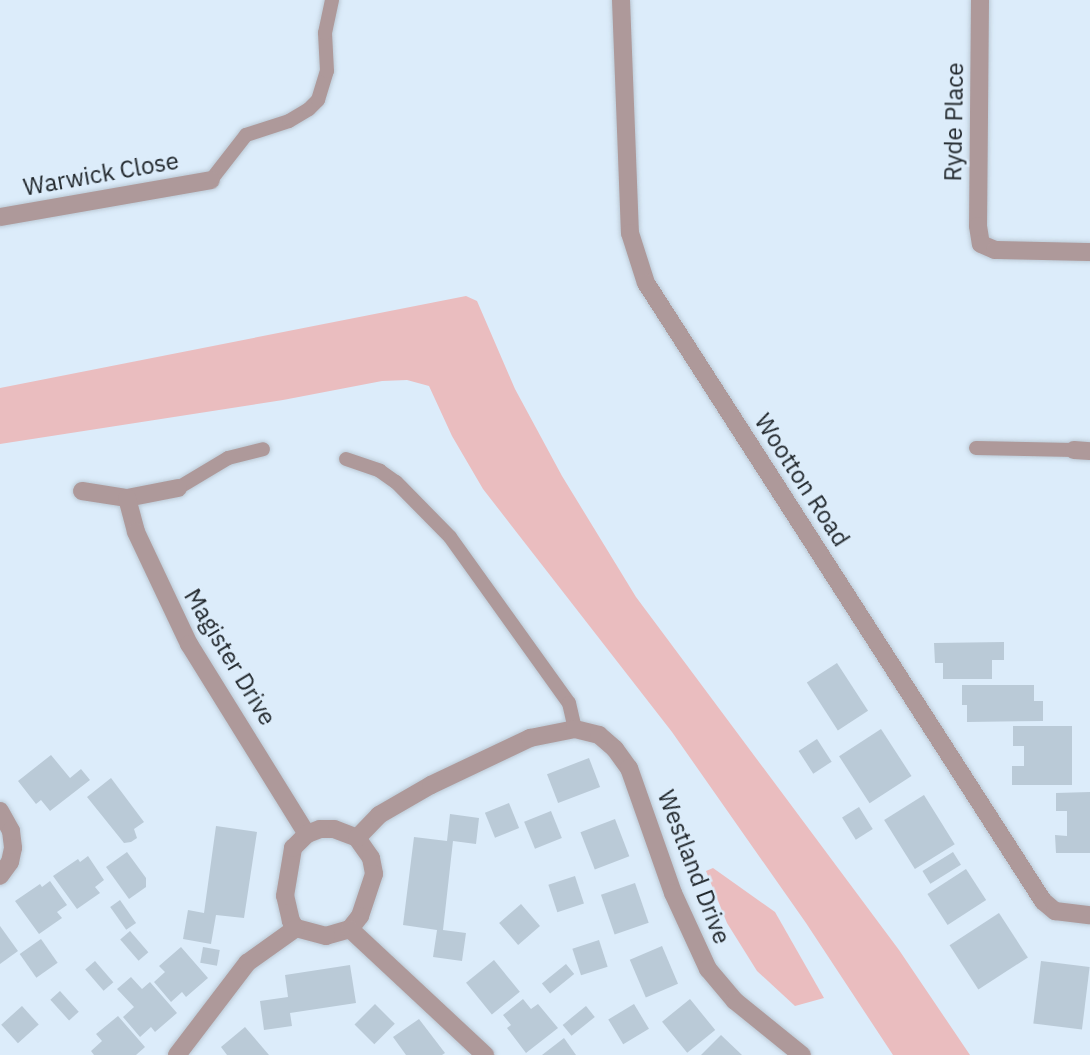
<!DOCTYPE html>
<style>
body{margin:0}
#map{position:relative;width:1090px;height:1055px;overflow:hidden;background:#dcecfa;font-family:"IBM Plex Sans",sans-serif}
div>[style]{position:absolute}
.green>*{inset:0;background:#eabdbf}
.building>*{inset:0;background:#bacad7;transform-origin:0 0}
.roads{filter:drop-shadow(0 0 2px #bbc9d5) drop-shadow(0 0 2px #bbc9d5)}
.lane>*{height:14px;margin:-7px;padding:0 7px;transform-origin:7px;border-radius:7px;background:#ae999a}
.street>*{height:18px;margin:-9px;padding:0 9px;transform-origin:9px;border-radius:9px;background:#ae999a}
span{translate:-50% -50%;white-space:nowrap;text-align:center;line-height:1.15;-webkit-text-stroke:5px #dcecfa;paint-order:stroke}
.street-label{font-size:24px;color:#22282d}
</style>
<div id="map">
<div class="green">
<div style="clip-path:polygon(466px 296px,477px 301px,515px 389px,562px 476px,636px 597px,899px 950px,970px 1055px,893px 1055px,806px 923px,672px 732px,483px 489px,452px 436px,429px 386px,407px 380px,382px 381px,283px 400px,0 444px,0 388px)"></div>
<div style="clip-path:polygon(713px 868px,775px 912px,824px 998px,795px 1006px,757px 971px,727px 923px,706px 871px)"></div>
</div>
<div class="building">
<div style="clip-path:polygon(1004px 642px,1004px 660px,992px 660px,992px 679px,943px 679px,943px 663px,935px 663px,934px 643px)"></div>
<div style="left:837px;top:663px;width:57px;height:36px;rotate:57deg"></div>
<div style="clip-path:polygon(962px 685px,1034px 685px,1034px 701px,1043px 701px,1043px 721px,967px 722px,967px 705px,962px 705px)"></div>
<div style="clip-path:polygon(1013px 726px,1072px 726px,1072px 785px,1012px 785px,1012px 766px,1024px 766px,1024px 746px,1013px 746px)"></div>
<div style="left:881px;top:729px;width:56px;height:50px;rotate:57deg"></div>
<div style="left:817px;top:739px;width:27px;height:22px;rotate:57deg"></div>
<div style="clip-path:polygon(51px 755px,70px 778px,81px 769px,90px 780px,50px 811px,41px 800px,36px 804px,18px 781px)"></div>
<div style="left:589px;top:758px;width:31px;height:45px;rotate:69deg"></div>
<div style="clip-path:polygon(111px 778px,144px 822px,134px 829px,137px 838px,131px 842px,124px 843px,87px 797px)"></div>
<div style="clip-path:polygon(1090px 792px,1090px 853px,1056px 853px,1055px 835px,1067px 836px,1067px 811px,1056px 811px,1056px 793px)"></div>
<div style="left:924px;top:795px;width:58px;height:47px;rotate:58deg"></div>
<div style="left:509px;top:803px;width:27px;height:26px;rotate:68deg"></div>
<div style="left:859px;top:807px;width:26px;height:20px;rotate:58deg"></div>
<div style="left:551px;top:811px;width:29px;height:29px;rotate:68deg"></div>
<div style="clip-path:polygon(450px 814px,479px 818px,476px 844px,453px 841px,443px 930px,466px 933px,462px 961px,433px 957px,437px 930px,403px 925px,414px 837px,447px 841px)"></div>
<div style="left:615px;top:819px;width:40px;height:37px;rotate:69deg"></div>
<div style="clip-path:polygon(216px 826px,257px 832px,244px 918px,216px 915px,211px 944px,183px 939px,188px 910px,204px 913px)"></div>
<div style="clip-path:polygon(127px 852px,146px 878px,146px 887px,129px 899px,106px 867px)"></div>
<div style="left:953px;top:852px;width:15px;height:36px;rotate:58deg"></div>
<div style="clip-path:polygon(88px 856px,104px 880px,95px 887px,100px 893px,77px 909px,53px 876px,78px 859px,80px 862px)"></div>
<div style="left:966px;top:869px;width:37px;height:46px;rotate:57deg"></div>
<div style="left:575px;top:876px;width:29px;height:28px;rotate:72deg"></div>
<div style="clip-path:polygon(50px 881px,67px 905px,57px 912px,62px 918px,39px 934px,15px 901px,40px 884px,42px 887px)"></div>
<div style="left:635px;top:883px;width:42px;height:36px;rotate:71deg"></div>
<div style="left:120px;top:900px;width:28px;height:12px;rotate:55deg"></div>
<div style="left:521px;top:904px;width:29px;height:29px;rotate:49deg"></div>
<div style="left:999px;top:913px;width:53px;height:59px;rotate:57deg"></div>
<div style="clip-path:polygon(0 926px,18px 951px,0 964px)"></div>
<div style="left:130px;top:931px;width:28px;height:13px;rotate:49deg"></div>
<div style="left:41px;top:939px;width:29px;height:26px;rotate:55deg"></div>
<div style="left:599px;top:940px;width:28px;height:28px;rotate:72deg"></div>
<div style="left:662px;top:946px;width:41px;height:35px;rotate:67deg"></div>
<div style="clip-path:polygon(181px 947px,208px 978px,186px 997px,182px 992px,171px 1002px,154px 982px,165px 972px,159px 966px)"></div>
<div style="left:203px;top:947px;width:17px;height:16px;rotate:10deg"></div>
<div style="left:494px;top:960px;width:41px;height:36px;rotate:51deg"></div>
<div style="left:95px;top:961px;width:28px;height:13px;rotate:49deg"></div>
<div style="left:1041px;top:961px;width:49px;height:63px;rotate:7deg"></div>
<div style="left:566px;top:964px;width:13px;height:31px;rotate:51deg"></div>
<div style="clip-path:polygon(350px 965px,356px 1003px,290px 1013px,292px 1026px,264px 1030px,260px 1001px,288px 997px,285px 975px)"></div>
<div style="clip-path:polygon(131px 977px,142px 989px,150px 982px,177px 1013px,155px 1032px,151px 1027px,140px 1037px,123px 1017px,134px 1007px,117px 989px)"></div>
<div style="left:60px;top:991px;width:28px;height:13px;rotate:48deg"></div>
<div style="clip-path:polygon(523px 999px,531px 1009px,538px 1004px,558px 1028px,526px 1053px,507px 1028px,511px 1025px,503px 1015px)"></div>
<div style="left:690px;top:999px;width:40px;height:36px;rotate:51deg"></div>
<div style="left:375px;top:1004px;width:28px;height:29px;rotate:45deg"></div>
<div style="left:634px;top:1004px;width:29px;height:30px;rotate:59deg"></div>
<div style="left:22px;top:1006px;width:25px;height:28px;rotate:48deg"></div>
<div style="left:586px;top:1006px;width:14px;height:30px;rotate:51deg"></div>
<div style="clip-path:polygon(118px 1016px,145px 1047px,136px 1055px,94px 1055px,91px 1051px,102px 1041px,96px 1034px)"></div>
<div style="clip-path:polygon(419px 1019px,445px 1053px,442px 1055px,406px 1055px,393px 1037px)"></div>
<div style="clip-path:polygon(245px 1027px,269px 1055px,227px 1055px,221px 1047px)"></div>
<div style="clip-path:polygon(721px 1035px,742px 1055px,701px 1055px)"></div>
<div style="clip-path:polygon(564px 1038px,576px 1055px,542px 1055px)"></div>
</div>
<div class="roads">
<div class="lane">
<div style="left:211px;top:180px;width:57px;rotate:-52.1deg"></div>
<div style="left:246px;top:135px;width:45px;rotate:-18deg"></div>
<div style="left:289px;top:121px;width:23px;rotate:-31deg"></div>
<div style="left:309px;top:109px;width:13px;rotate:-45deg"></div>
<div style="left:318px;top:100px;width:30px;rotate:-73deg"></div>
<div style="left:327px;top:71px;width:38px;rotate:-93deg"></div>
<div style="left:325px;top:33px;width:34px;rotate:-78deg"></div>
<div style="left:976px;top:448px;width:98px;rotate:1.2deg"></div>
<div style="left:346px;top:459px;width:36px;rotate:19deg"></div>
<div style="left:380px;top:471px;width:19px;rotate:35deg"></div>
<div style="left:396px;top:482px;width:77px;rotate:45.5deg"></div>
<div style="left:450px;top:537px;width:204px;rotate:54.4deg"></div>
<div style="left:569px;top:703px;width:27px;rotate:77deg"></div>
<div style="left:178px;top:488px;width:58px;rotate:-31deg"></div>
<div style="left:228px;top:458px;width:36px;rotate:-14deg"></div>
</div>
<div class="street">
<div style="left:621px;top:0;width:233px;rotate:87.8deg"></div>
<div style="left:630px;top:233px;width:52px;rotate:72.3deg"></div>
<div style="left:646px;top:283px;width:735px;rotate:57.28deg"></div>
<div style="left:1043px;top:901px;width:16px;rotate:40deg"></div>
<div style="left:1055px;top:911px;width:35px;rotate:7deg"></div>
<div style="left:980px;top:0;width:226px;rotate:90.5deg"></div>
<div style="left:978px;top:226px;width:18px;rotate:81deg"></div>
<div style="left:981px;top:244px;width:15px;rotate:23deg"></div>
<div style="left:995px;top:250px;width:95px;rotate:1.2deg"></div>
<div style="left:0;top:217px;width:214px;rotate:-9.9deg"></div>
<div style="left:1074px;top:450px;width:16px;rotate:4deg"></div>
<div style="left:82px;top:491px;width:46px;rotate:8.8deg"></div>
<div style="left:127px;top:498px;width:52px;rotate:-11.1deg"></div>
<div style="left:127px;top:498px;width:35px;rotate:75deg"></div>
<div style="left:136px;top:532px;width:124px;rotate:64.7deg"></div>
<div style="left:189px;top:644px;width:224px;rotate:58.2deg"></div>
<div style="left:0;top:811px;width:23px;rotate:61deg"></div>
<div style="left:11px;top:831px;width:17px;rotate:83deg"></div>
<div style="left:13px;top:848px;width:14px;rotate:102deg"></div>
<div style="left:10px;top:862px;width:17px;rotate:126deg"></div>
<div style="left:320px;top:829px;width:14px"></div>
<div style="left:334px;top:829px;width:25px;rotate:21deg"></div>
<div style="left:357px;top:838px;width:24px;rotate:55deg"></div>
<div style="left:371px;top:858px;width:16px;rotate:79deg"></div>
<div style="left:374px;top:874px;width:44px;rotate:108.4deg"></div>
<div style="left:360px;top:916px;width:16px;rotate:128deg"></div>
<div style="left:350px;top:929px;width:25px;rotate:164deg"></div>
<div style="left:326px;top:936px;width:31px;rotate:-165deg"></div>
<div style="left:296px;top:928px;width:9px;rotate:-126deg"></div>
<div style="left:291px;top:921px;width:26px;rotate:-103deg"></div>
<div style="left:285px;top:896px;width:49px;rotate:-80.5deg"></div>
<div style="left:293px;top:848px;width:20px;rotate:-45deg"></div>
<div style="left:307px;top:834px;width:14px;rotate:-21deg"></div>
<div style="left:357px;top:838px;width:32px;rotate:-46deg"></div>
<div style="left:379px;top:815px;width:60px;rotate:-30deg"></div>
<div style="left:431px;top:785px;width:110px;rotate:-25.4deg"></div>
<div style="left:530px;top:738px;width:46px;rotate:-11.3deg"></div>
<div style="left:575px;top:729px;width:25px;rotate:14deg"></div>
<div style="left:599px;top:735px;width:21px;rotate:41deg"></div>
<div style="left:615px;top:749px;width:24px;rotate:54deg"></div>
<div style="left:629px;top:768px;width:133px;rotate:70.6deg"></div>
<div style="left:673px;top:893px;width:84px;rotate:65.3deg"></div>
<div style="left:708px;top:969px;width:42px;rotate:49.8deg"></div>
<div style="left:735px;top:1001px;width:86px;rotate:38.9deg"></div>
<div style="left:350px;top:929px;width:185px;rotate:43deg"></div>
<div style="left:177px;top:1055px;width:116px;rotate:-52.7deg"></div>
<div style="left:247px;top:963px;width:60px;rotate:-35.5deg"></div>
</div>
</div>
<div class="street-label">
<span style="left:954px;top:122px;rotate:-89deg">Ryde Place</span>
<span style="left:101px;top:174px;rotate:-10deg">Warwick Close</span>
<span style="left:802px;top:480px;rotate:57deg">Wootton Road</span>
<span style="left:230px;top:657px;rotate:59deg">Magister Drive</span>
<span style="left:694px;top:867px;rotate:69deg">Westland Drive</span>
</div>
</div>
